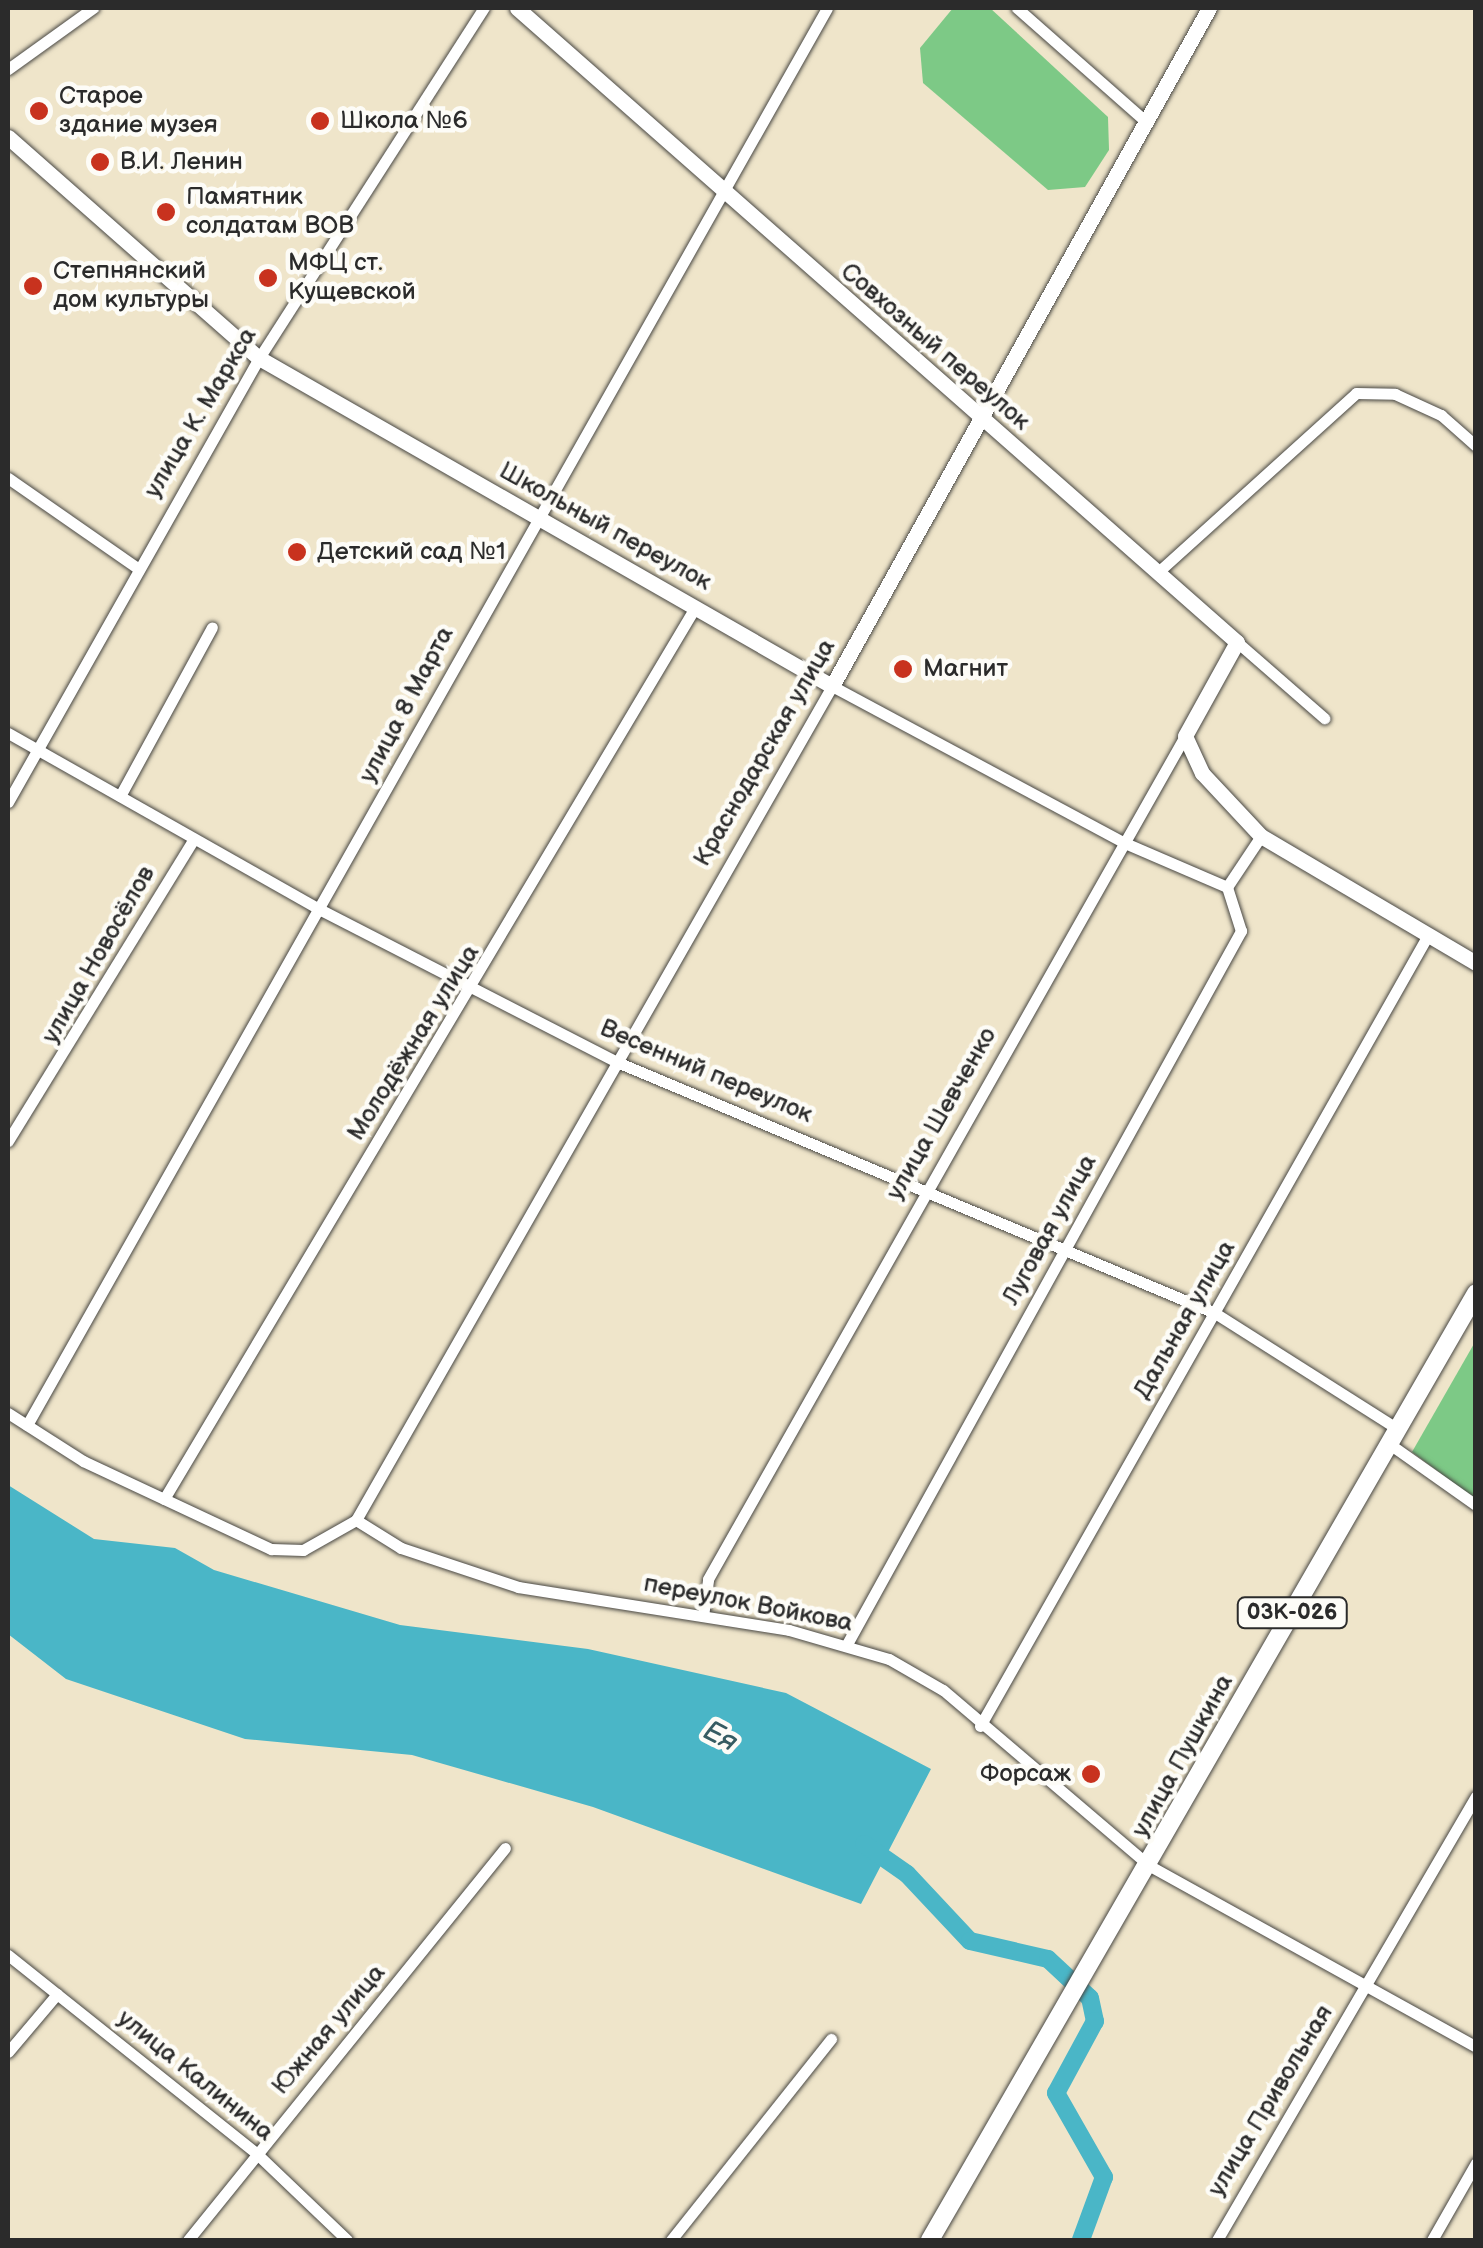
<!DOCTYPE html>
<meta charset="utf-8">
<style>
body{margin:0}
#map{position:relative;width:1483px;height:2248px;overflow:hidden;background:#efe5ca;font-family:"Balsamiq Sans",sans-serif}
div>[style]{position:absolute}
.green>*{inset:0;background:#7dc986}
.water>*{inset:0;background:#4ab6c7}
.river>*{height:18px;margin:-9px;padding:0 9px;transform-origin:9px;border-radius:9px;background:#4ab6c7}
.roads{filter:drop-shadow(0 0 2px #484743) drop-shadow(0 0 2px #484743)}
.street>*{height:11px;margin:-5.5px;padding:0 5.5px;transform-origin:5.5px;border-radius:5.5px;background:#fff}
.secondary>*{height:15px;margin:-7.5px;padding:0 7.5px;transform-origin:7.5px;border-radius:7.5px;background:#fff}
.primary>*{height:18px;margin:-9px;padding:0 9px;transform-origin:9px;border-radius:9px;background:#fff}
.dots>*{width:28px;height:28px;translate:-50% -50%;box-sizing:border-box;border:5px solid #fdfcf7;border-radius:50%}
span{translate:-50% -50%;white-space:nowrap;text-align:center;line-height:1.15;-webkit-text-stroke:9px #fdfcf7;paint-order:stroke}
.shield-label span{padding:2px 8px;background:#fdfcf7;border:2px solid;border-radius:8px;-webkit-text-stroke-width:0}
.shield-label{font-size:22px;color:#2b2b2b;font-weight:700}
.poi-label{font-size:25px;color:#2b2b2b}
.left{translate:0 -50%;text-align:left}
.right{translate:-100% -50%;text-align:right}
.street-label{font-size:25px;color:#2b2b2b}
.water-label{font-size:28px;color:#365c62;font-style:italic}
.frame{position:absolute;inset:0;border:10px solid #2b2b2b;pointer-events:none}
</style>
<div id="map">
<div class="green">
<div style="clip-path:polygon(953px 8px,990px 8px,1108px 117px,1109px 150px,1085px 187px,1048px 190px,923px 83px,920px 48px)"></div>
<div style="clip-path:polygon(1475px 1342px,1475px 1499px,1412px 1452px)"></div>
</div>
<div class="water">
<div style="clip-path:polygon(8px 1485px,94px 1539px,175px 1548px,214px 1570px,400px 1625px,588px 1649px,786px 1693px,931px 1769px,861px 1904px,593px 1807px,412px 1755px,245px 1739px,66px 1679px,8px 1634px)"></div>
</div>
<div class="river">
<div style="left:864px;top:1844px;width:52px;rotate:34.9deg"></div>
<div style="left:907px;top:1874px;width:92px;rotate:46.8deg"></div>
<div style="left:970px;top:1941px;width:80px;rotate:13deg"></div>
<div style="left:1048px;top:1959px;width:57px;rotate:42.9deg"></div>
<div style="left:1090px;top:1998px;width:24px;rotate:78deg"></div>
<div style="left:1095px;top:2021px;width:82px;rotate:118.4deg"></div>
<div style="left:1056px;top:2093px;width:97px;rotate:60.3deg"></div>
<div style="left:1104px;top:2177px;width:67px;rotate:110.1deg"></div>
</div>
<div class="roads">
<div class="street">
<div style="left:1017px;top:8px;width:169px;rotate:41.4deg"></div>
<div style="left:8px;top:69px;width:105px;rotate:-35.7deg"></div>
<div style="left:8px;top:478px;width:156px;rotate:34.8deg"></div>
<div style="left:1157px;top:573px;width:268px;rotate:-42.1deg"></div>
<div style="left:1356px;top:393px;width:39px;rotate:1deg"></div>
<div style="left:1395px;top:394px;width:51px;rotate:24.5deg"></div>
<div style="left:1441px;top:415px;width:47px;rotate:41.5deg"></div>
<div style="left:1237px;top:642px;width:116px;rotate:41.1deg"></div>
<div style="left:8px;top:733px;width:360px;rotate:29.5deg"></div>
<div style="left:321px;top:910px;width:333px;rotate:27.2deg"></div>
<div style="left:617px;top:1062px;width:649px;rotate:22.77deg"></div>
<div style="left:1215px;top:1313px;width:214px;rotate:32.4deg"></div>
<div style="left:120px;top:796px;width:192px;rotate:-61.4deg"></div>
<div style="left:8px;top:802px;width:510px;rotate:-60.52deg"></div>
<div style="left:259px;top:358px;width:416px;rotate:-57.3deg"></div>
<div style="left:8px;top:1141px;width:353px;rotate:-58.4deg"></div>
<div style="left:8px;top:1413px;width:89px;rotate:32.6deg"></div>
<div style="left:83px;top:1461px;width:208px;rotate:25.1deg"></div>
<div style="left:271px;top:1549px;width:32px;rotate:2deg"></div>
<div style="left:303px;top:1550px;width:61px;rotate:-29.5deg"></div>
<div style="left:356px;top:1520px;width:53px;rotate:31.9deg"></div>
<div style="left:401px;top:1548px;width:123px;rotate:18.4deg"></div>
<div style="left:518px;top:1587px;width:274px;rotate:9deg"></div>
<div style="left:789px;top:1630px;width:104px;rotate:16.2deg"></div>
<div style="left:889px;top:1659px;width:62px;rotate:29.9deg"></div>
<div style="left:943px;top:1690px;width:272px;rotate:40.4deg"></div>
<div style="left:1150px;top:1866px;width:373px;rotate:29deg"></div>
<div style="left:27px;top:1425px;width:1627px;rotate:-60.55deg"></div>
<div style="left:1388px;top:1443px;width:108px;rotate:35.2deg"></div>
<div style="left:164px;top:1499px;width:1039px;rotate:-59.22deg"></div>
<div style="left:356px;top:1520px;width:960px;rotate:-60.28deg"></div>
<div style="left:832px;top:686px;width:332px;rotate:28.2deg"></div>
<div style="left:1125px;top:843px;width:111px;rotate:23.3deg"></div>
<div style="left:703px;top:1616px;width:37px;rotate:-82deg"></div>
<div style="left:708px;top:1579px;width:969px;rotate:-60.5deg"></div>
<div style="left:847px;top:1644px;width:815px;rotate:-61.08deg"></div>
<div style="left:1241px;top:931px;width:46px;rotate:-107.7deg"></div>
<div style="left:1227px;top:887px;width:61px;rotate:-56.3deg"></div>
<div style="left:980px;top:1726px;width:909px;rotate:-60.47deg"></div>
<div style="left:8px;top:1955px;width:317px;rotate:38.6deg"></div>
<div style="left:256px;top:2153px;width:126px;rotate:43.7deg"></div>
<div style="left:8px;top:2052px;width:76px;rotate:-49.8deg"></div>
<div style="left:188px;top:2240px;width:504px;rotate:-51.04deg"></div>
<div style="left:671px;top:2240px;width:257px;rotate:-51.5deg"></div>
<div style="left:1217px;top:2240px;width:514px;rotate:-59.74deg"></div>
<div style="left:1432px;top:2240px;width:89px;rotate:-60.3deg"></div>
</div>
<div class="secondary">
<div style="left:517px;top:8px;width:959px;rotate:41.37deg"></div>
<div style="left:1237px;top:642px;width:107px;rotate:119deg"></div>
<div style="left:1185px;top:736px;width:41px;rotate:65.3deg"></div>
<div style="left:1202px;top:773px;width:86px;rotate:46.9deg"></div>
<div style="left:1261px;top:836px;width:250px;rotate:30.6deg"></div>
<div style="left:8px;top:137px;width:334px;rotate:41.4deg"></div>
<div style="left:259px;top:358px;width:660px;rotate:29.79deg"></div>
<div style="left:832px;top:686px;width:776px;rotate:-60.92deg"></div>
</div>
<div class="primary">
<div style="left:930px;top:2240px;width:1093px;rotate:-60.03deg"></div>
</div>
</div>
<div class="dots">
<div style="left:39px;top:111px;background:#c8321e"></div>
<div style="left:320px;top:121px;background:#c8321e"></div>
<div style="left:100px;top:162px;background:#c8321e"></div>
<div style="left:166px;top:212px;background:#c8321e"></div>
<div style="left:268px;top:278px;background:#c8321e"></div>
<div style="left:33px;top:286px;background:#c8321e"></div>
<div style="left:297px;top:552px;background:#c8321e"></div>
<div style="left:903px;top:669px;background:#c8321e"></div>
<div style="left:1091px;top:1774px;background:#c8321e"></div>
</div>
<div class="shield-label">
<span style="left:1292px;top:1613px">03К-026</span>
</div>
<div class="poi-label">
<span class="left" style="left:59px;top:111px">Старое<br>здание музея</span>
<span class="left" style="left:340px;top:121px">Школа №6</span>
<span class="left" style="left:120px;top:162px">В.И. Ленин</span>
<span class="left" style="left:186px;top:212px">Памятник<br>солдатам ВОВ</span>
<span class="left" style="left:288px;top:278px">МФЦ ст.<br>Кущевской</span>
<span class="left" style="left:53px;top:286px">Степнянский<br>дом культуры</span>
<span class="left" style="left:317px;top:552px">Детский сад №1</span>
<span class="left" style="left:923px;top:669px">Магнит</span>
<span class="right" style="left:1071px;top:1774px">Форсаж</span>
</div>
<div class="street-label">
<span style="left:935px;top:347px;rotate:41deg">Совхозный переулок</span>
<span style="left:201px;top:413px;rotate:-59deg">улица К. Маркса</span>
<span style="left:605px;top:527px;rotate:29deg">Школьный переулок</span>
<span style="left:407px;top:705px;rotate:-62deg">улица 8 Марта</span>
<span style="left:765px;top:753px;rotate:-60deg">Краснодарская улица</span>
<span style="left:99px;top:955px;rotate:-60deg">улица Новосёлов</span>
<span style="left:414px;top:1043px;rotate:-58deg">Молодёжная улица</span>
<span style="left:706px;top:1072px;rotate:23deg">Весенний переулок</span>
<span style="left:942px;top:1114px;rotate:-60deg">улица Шевченко</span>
<span style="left:1050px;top:1230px;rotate:-61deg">Луговая улица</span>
<span style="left:1185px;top:1320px;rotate:-60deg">Дальная улица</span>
<span style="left:748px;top:1604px;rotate:11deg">переулок Войкова</span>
<span style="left:1183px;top:1756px;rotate:-61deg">улица Пушкина</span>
<span style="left:329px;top:2030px;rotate:-50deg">Южная улица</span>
<span style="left:195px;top:2076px;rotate:39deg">улица Калинина</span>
<span style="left:1271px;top:2101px;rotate:-59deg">улица Привольная</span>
</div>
<div class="water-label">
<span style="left:720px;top:1737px;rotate:28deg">Ея</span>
</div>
<div class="frame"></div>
</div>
